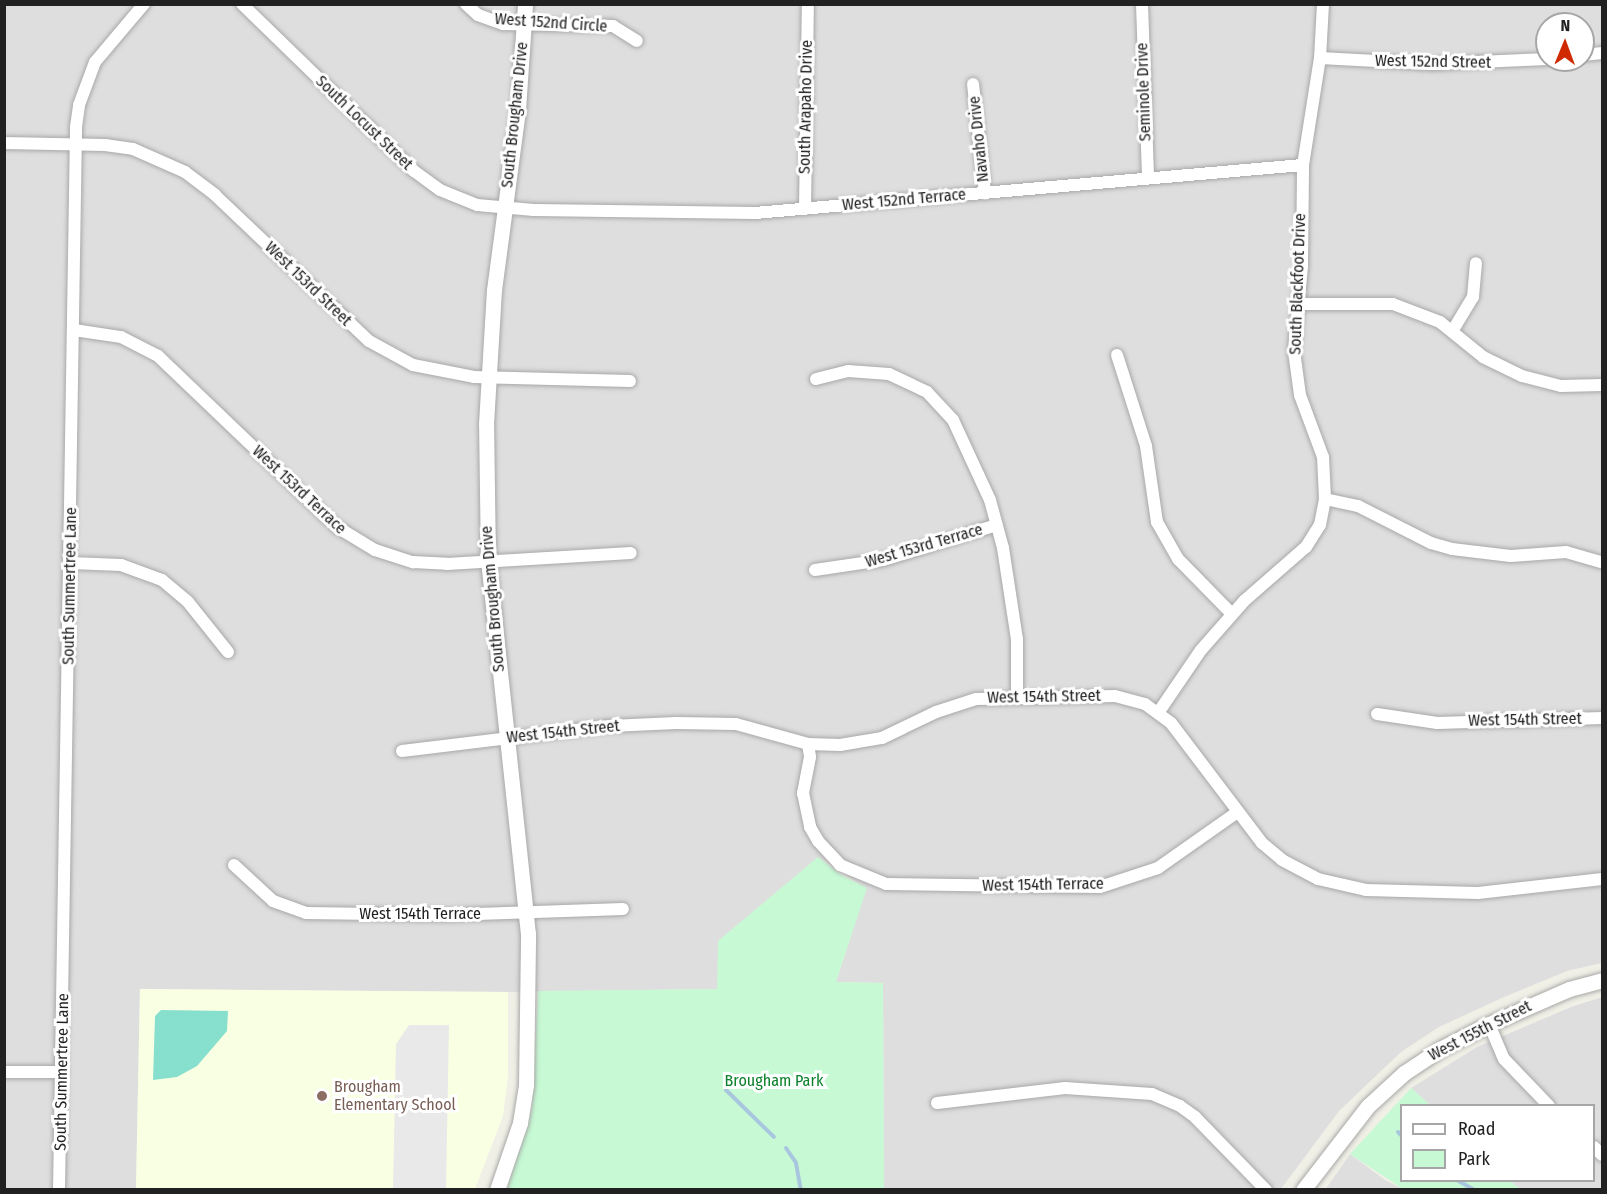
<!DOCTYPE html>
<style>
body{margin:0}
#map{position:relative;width:1607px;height:1194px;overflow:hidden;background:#f1f0e7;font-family:"Fira Sans Condensed",sans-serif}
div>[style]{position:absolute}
.residential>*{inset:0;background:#dfdede}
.education>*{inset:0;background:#f9ffe2}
.park>*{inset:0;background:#c6f9d4}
.pitch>*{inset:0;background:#87dfce}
.parking>*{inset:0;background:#e9e9e9}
.stream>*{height:4px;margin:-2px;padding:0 2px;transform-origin:2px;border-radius:2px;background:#a8c7de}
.roads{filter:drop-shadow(0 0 2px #a8a8a8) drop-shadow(0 0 2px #a8a8a8)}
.minor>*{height:12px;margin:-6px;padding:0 6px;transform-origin:6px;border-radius:6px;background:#fff}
.tertiary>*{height:15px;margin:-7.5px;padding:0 7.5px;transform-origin:7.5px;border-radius:7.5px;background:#fff}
.dots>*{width:16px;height:16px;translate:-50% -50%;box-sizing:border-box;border:3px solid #fff;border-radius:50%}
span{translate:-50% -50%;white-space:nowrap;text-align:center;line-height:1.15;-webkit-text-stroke:6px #fff;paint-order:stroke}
.street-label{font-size:16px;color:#212121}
.park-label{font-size:16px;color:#0d802d}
.education-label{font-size:16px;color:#785e54}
.left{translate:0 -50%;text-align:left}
.frame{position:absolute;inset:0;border:6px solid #212121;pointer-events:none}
.legend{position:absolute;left:1400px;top:1104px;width:195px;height:78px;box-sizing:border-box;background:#fff;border:2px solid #a6a6a6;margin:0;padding:8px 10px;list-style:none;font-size:18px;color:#212121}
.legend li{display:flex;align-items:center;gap:12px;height:30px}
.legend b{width:30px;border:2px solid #a6a6a6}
.north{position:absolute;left:1535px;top:12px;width:60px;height:60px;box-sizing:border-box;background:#fff;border:2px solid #a6a6a6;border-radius:50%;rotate:1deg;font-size:16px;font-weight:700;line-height:24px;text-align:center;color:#212121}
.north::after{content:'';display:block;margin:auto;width:21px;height:27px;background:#cf2a02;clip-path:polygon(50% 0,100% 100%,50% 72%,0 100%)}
</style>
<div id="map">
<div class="residential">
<div style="clip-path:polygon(evenodd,5px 5px,1602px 5px,1602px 963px,1567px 971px,1504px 997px,1439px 1027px,1401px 1052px,1339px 1111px,1281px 1189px,884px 1189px,883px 983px,836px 982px,866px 889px,818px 857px,717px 989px,508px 992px,140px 989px,136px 1189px,5px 1190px,5px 5px,1547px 24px,1583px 24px,1583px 60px,1547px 60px,1547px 24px)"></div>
<div style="clip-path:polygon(1602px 997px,1602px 1189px,1520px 1189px,1510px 1181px,1594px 1180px,1594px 1106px,1430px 1105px,1411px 1088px,1477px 1047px,1571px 1007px)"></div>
<div style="clip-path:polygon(1350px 1154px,1385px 1180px,1403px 1189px,1325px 1190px)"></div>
</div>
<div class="education">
<div style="clip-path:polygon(140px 989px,508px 992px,508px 1076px,503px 1116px,475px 1189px,136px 1190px)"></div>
</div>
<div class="park">
<div style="clip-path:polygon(818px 857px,843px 876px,867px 888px,836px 982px,883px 983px,884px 1189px,507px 1189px,532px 1110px,538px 991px,717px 989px,718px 941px)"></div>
<div style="clip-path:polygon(1411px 1088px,1430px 1105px,1402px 1106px,1402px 1180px,1510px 1181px,1520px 1189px,1403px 1189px,1350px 1154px)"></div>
</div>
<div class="pitch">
<div style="clip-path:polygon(161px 1010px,228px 1011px,227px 1031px,197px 1066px,177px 1077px,153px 1080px,155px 1016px)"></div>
</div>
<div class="parking">
<div style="clip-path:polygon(409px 1025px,449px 1025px,446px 1189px,393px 1189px,396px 1044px)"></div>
</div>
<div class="stream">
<div style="left:726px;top:1090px;width:67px;rotate:44.4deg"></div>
<div style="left:1398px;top:1132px;width:6px;rotate:45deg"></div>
<div style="left:786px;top:1148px;width:18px;rotate:56deg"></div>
<div style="left:796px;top:1163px;width:27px;rotate:80deg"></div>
<div style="left:1457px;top:1180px;width:20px;rotate:30deg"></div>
</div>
<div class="roads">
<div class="minor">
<div style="left:242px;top:4px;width:240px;rotate:44.2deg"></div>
<div style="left:414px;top:171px;width:32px;rotate:36deg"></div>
<div style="left:440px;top:190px;width:40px;rotate:22deg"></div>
<div style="left:477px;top:205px;width:57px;rotate:5deg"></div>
<div style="left:534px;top:210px;width:221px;rotate:0.8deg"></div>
<div style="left:755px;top:213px;width:550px;rotate:-5.01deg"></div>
<div style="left:466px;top:4px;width:16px;rotate:43deg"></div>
<div style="left:478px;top:15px;width:27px;rotate:20deg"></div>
<div style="left:503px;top:24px;width:110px;rotate:1deg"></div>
<div style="left:613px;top:26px;width:28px;rotate:32deg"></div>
<div style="left:1142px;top:4px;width:174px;rotate:88deg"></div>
<div style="left:1583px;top:55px;width:19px;rotate:-6deg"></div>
<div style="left:1320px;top:58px;width:112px;rotate:3.1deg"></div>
<div style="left:1432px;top:64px;width:115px;rotate:-2.5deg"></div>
<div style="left:973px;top:84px;width:110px;rotate:83.7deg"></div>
<div style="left:4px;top:143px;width:101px;rotate:1.1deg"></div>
<div style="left:105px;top:145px;width:28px;rotate:8deg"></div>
<div style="left:133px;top:149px;width:57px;rotate:23.9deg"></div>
<div style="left:185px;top:172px;width:38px;rotate:37deg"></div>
<div style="left:215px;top:195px;width:212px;rotate:43.5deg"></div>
<div style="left:369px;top:341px;width:50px;rotate:28.6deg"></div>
<div style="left:413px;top:365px;width:62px;rotate:11.1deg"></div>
<div style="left:474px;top:377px;width:156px;rotate:1.5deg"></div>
<div style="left:805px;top:209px;width:205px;rotate:-89.2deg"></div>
<div style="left:1299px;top:304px;width:94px"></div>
<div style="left:1393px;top:304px;width:50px;rotate:21deg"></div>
<div style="left:1440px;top:322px;width:55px;rotate:39.1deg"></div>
<div style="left:1483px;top:357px;width:43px;rotate:26deg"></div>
<div style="left:1522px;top:376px;width:40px;rotate:14.4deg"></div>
<div style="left:1561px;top:386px;width:41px;rotate:-1.4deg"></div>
<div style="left:74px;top:330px;width:48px;rotate:8.5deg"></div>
<div style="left:121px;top:337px;width:42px;rotate:27.2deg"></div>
<div style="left:158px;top:356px;width:248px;rotate:43.7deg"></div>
<div style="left:337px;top:527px;width:44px;rotate:31.2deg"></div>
<div style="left:375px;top:550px;width:40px;rotate:18deg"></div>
<div style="left:413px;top:562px;width:34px;rotate:3deg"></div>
<div style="left:447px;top:564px;width:184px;rotate:-3.4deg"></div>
<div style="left:1453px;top:330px;width:39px;rotate:-59deg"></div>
<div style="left:1473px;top:297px;width:34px;rotate:-85deg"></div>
<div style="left:1117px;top:355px;width:96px;rotate:72.3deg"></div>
<div style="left:1146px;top:446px;width:77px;rotate:81.8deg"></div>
<div style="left:1157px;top:522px;width:43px;rotate:60.4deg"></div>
<div style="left:1178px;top:559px;width:77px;rotate:45.5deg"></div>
<div style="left:816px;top:379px;width:33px;rotate:-14deg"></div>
<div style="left:848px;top:371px;width:41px;rotate:4.2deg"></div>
<div style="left:889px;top:374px;width:42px;rotate:25.3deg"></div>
<div style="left:927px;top:392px;width:38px;rotate:47deg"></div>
<div style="left:953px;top:420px;width:88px;rotate:65.2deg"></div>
<div style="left:990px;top:500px;width:50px;rotate:74.8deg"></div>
<div style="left:1003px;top:548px;width:92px;rotate:81.3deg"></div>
<div style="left:1017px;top:639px;width:56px;rotate:90deg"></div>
<div style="left:1325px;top:499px;width:34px;rotate:12deg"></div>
<div style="left:1358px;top:506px;width:82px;rotate:26.9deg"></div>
<div style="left:1431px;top:543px;width:22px;rotate:16deg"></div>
<div style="left:1452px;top:549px;width:59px;rotate:6.8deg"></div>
<div style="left:1511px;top:556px;width:55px;rotate:-4.2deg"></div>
<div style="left:1566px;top:552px;width:37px;rotate:16deg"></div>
<div style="left:71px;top:563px;width:50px;rotate:2.3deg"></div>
<div style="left:121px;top:565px;width:44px;rotate:20.1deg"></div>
<div style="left:162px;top:580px;width:34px;rotate:40deg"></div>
<div style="left:188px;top:602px;width:64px;rotate:51.3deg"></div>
<div style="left:815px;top:570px;width:69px;rotate:-8.4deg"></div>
<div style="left:883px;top:560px;width:119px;rotate:-17.1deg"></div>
<div style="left:1158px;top:713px;width:76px;rotate:-55.7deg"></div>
<div style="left:1201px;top:650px;width:65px;rotate:-48.7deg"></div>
<div style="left:1244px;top:601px;width:82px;rotate:-41.1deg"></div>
<div style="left:1306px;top:547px;width:26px;rotate:-58deg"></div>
<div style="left:1320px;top:525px;width:26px;rotate:-79deg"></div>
<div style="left:1325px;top:499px;width:42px;rotate:-92.7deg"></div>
<div style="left:1323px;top:457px;width:66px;rotate:-110.4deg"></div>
<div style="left:1300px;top:395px;width:44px;rotate:-97.8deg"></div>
<div style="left:1294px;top:351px;width:85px;rotate:-84.6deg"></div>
<div style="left:1302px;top:266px;width:101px;rotate:-89.4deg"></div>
<div style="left:1303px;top:165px;width:108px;rotate:-81deg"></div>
<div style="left:1320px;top:58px;width:54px;rotate:-86.8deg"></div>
<div style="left:1377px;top:714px;width:61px;rotate:8.5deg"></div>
<div style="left:1437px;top:723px;width:165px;rotate:-1.7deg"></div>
<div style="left:808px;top:744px;width:13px;rotate:81deg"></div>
<div style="left:810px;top:757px;width:37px;rotate:101deg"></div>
<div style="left:803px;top:793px;width:35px;rotate:78deg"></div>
<div style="left:810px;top:827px;width:16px;rotate:60deg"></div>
<div style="left:818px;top:841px;width:33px;rotate:47deg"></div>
<div style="left:840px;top:865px;width:50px;rotate:22.4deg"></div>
<div style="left:886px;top:884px;width:214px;rotate:0.8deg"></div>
<div style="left:1100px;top:887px;width:61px;rotate:-18.1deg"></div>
<div style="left:1158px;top:868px;width:95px;rotate:-35.2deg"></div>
<div style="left:402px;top:751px;width:209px;rotate:-6.9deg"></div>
<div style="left:610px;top:726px;width:66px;rotate:-2.6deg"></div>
<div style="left:676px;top:723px;width:60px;rotate:1deg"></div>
<div style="left:736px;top:724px;width:75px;rotate:15.5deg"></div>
<div style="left:808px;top:744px;width:32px;rotate:2deg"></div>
<div style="left:840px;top:745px;width:43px;rotate:-9.5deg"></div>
<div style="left:882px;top:738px;width:60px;rotate:-25.7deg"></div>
<div style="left:936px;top:712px;width:42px;rotate:-18deg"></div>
<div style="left:976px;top:699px;width:139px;rotate:-1.2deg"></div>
<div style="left:1115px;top:696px;width:31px;rotate:15deg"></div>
<div style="left:1145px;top:704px;width:32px;rotate:36deg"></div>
<div style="left:1171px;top:723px;width:151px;rotate:52.8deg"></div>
<div style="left:1262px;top:843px;width:26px;rotate:40deg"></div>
<div style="left:1282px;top:860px;width:41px;rotate:27.8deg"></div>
<div style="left:1318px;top:879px;width:49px;rotate:12.9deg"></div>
<div style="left:1366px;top:890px;width:112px;rotate:1.5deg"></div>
<div style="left:1478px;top:893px;width:125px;rotate:-6.4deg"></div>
<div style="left:234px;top:865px;width:53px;rotate:42.7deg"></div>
<div style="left:273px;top:901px;width:35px;rotate:20deg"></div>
<div style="left:306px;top:913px;width:142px;rotate:0.8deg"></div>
<div style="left:448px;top:915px;width:175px;rotate:-2deg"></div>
<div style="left:1489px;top:1024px;width:38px;rotate:67deg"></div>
<div style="left:1504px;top:1059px;width:65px;rotate:46.2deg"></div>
<div style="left:4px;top:1072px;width:58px"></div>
<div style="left:937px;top:1103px;width:129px;rotate:-6.7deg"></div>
<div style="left:1065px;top:1088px;width:87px;rotate:3.9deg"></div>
<div style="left:1152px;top:1094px;width:30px;rotate:23deg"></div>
<div style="left:1180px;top:1106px;width:19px;rotate:36deg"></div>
<div style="left:1195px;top:1117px;width:102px;rotate:45.8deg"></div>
<div style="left:1594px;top:1147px;width:11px;rotate:45deg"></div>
<div style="left:59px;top:1190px;width:1063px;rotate:-89.08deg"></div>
<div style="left:76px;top:127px;width:22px;rotate:-82deg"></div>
<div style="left:79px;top:105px;width:46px;rotate:-69.6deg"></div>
<div style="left:95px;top:62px;width:76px;rotate:-49.8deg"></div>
</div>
<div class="tertiary">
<div style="left:497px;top:1190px;width:71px;rotate:-71.1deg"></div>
<div style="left:520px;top:1123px;width:38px;rotate:-81deg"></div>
<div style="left:526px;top:1085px;width:151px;rotate:-89.2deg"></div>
<div style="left:528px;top:934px;width:374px;rotate:-96.1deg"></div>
<div style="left:488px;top:562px;width:138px;rotate:-90.8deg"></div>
<div style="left:486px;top:424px;width:134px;rotate:-86.6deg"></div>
<div style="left:494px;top:290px;width:182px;rotate:-82.4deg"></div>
<div style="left:518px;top:110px;width:106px;rotate:-86.2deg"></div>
<div style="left:1303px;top:1190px;width:106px;rotate:-52.3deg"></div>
<div style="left:1368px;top:1106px;width:49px;rotate:-42.5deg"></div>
<div style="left:1404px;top:1073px;width:43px;rotate:-33.7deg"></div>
<div style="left:1440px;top:1049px;width:55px;rotate:-27deg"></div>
<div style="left:1489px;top:1024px;width:87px;rotate:-23.6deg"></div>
<div style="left:1569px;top:989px;width:34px;rotate:-15deg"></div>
</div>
</div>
<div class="dots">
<div style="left:322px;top:1096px;background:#8d6e63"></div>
</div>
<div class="street-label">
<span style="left:551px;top:23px;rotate:4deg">West 152nd Circle</span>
<span style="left:1433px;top:62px;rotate:1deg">West 152nd Street</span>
<span style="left:1144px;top:92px;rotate:-92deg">Seminole Drive</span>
<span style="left:806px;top:107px;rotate:-89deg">South Arapaho Drive</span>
<span style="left:515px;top:115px;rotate:-84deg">South Brougham Drive</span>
<span style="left:364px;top:123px;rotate:44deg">South Locust Street</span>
<span style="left:979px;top:139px;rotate:-96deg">Navaho Drive</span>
<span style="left:904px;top:200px;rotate:-5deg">West 152nd Terrace</span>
<span style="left:308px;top:284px;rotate:44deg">West 153rd Street</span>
<span style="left:1298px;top:284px;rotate:-88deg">South Blackfoot Drive</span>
<span style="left:299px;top:490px;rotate:43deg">West 153rd Terrace</span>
<span style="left:924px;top:546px;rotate:-16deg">West 153rd Terrace</span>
<span style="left:70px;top:586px;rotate:-89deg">South Summertree Lane</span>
<span style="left:493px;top:599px;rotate:-95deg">South Brougham Drive</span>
<span style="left:1044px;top:697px;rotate:-1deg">West 154th Street</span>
<span style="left:1525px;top:720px;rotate:-1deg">West 154th Street</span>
<span style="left:563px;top:732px;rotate:-6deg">West 154th Street</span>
<span style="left:1043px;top:885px;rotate:-1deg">West 154th Terrace</span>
<span style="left:420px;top:914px">West 154th Terrace</span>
<span style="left:1480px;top:1031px;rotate:-27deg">West 155th Street</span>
<span style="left:62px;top:1072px;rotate:-89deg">South Summertree Lane</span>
</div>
<div class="park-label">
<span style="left:774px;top:1081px">Brougham Park</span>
</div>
<div class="education-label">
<span class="left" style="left:334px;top:1096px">Brougham<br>Elementary School</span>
</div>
<div class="frame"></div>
<ul class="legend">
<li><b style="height:8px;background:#fff"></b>Road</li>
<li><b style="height:16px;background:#c6f9d4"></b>Park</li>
</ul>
<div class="north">N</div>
</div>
